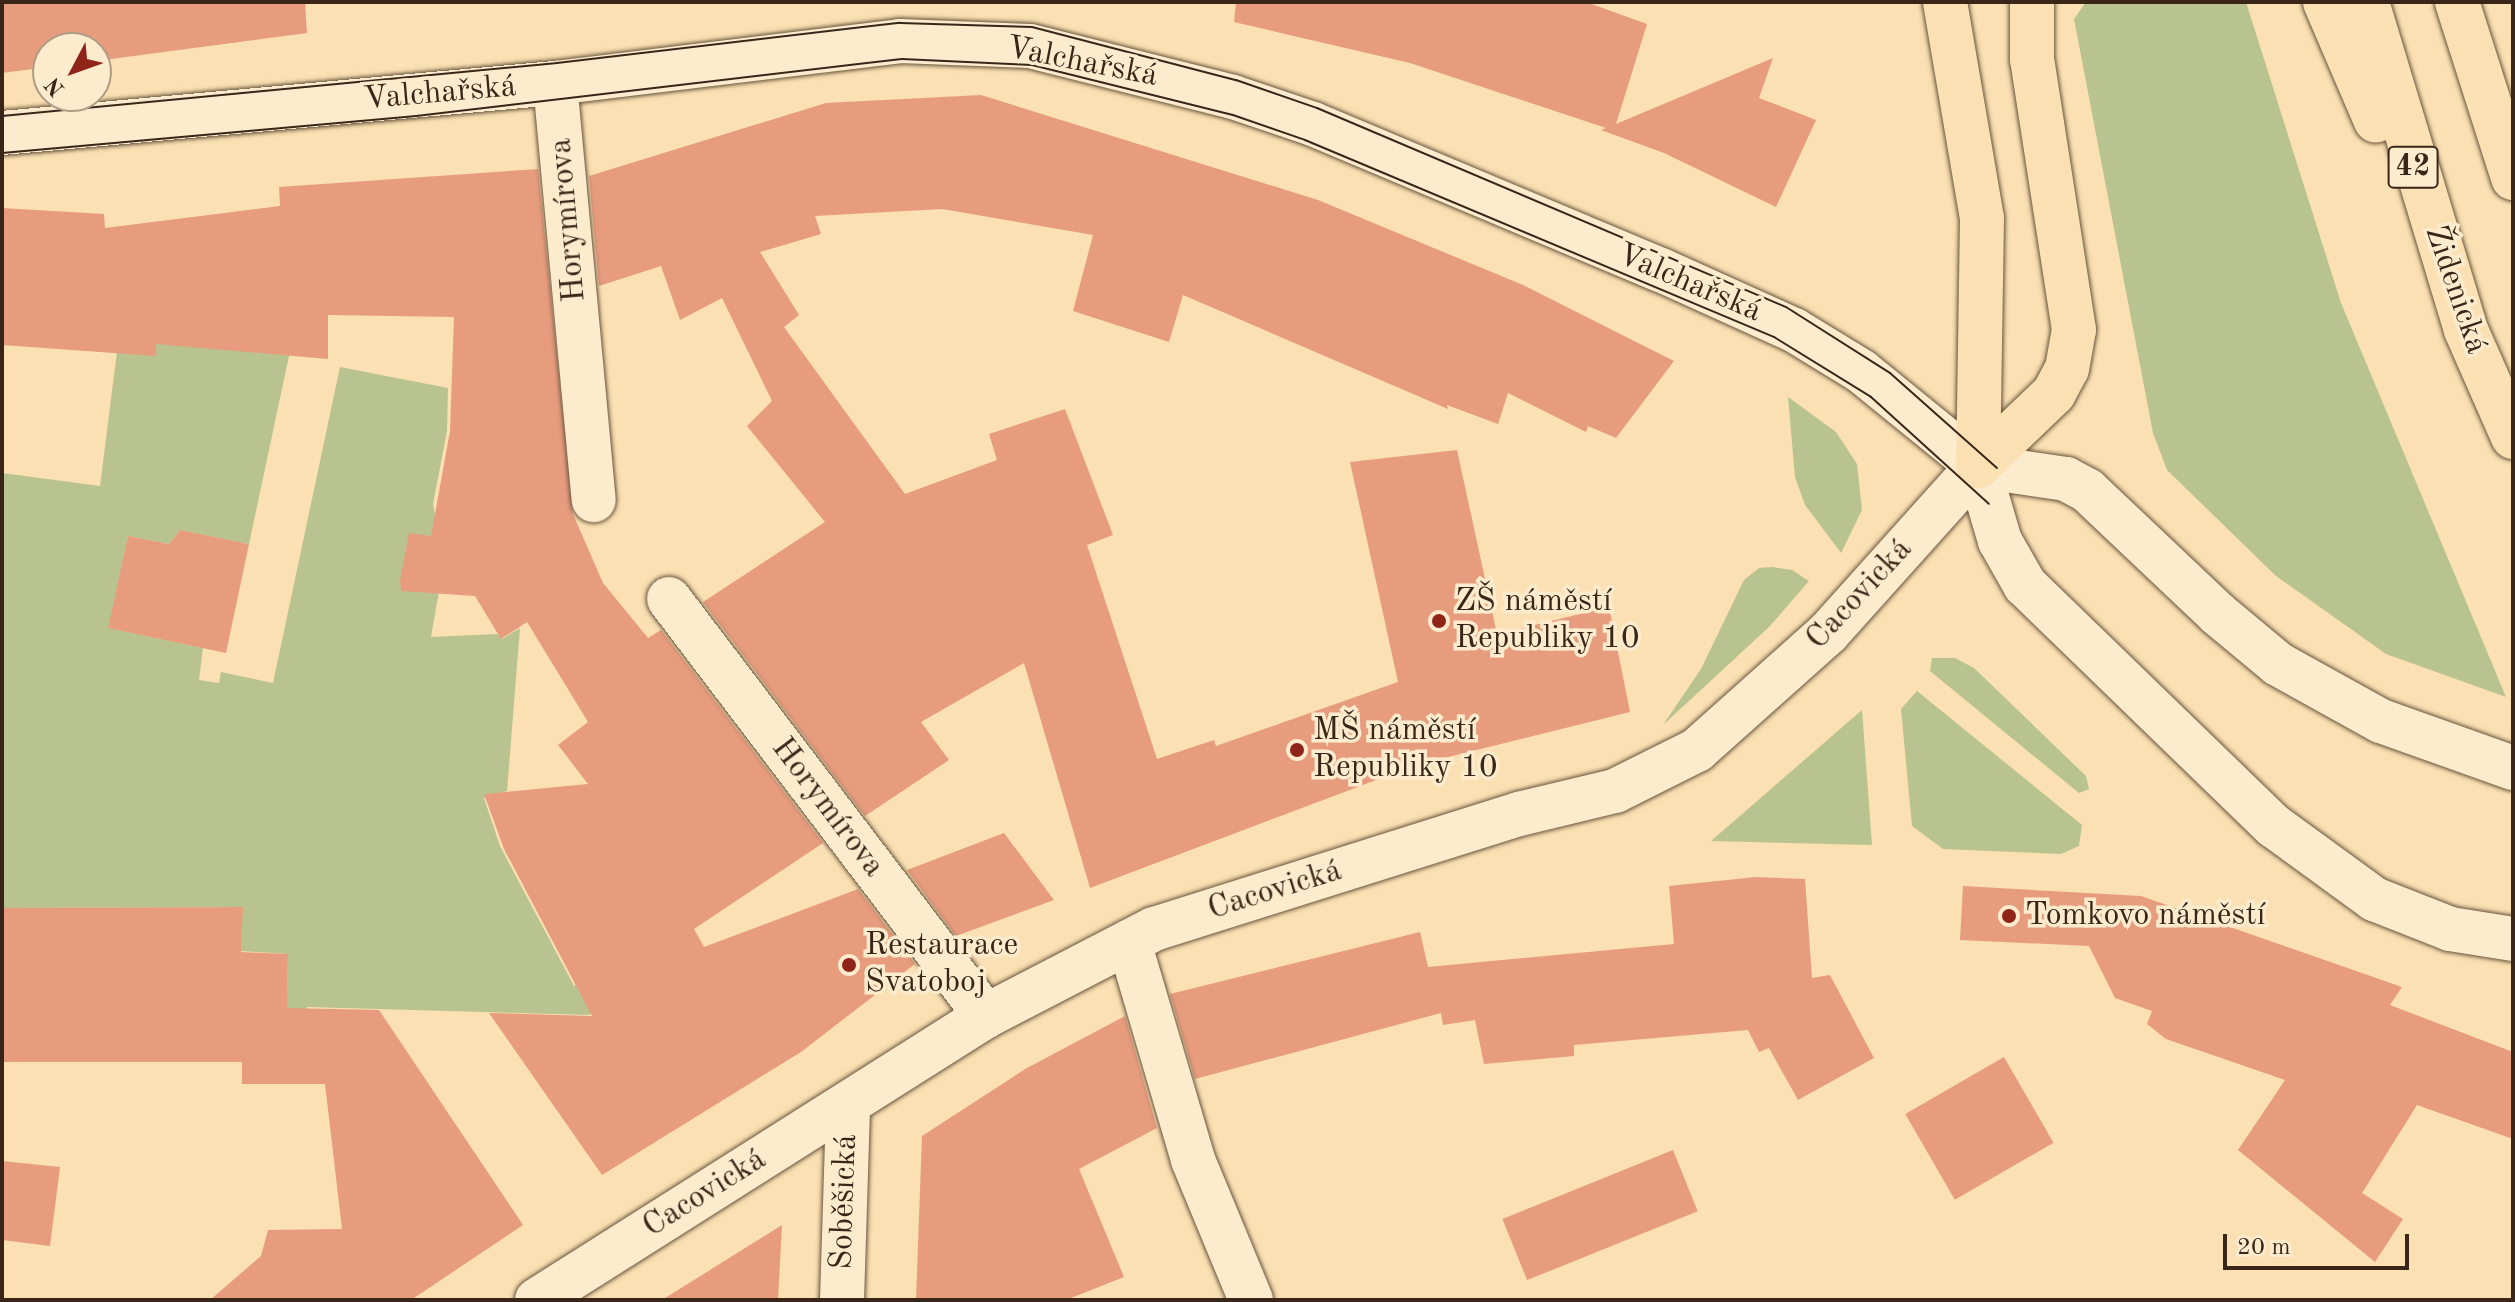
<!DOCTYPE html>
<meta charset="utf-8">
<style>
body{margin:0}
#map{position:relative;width:2515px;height:1302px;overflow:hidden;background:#fae0b2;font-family:"Old Standard TT",serif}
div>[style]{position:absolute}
.green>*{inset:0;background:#b8c390}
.building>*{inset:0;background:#e89c7e;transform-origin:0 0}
.roads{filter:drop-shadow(0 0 2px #69543e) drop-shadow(0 0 2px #69543e)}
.minor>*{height:44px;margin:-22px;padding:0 22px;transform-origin:22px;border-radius:22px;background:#fcebcd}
.highway>*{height:44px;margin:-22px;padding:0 22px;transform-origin:22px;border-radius:22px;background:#fae0b2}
.tram>*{height:2px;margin:-1px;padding:0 1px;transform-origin:1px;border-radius:1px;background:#392618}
.dots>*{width:22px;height:22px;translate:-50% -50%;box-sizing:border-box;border:4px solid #fcebcd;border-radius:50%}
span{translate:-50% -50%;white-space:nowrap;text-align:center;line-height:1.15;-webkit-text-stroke:7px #fcebcd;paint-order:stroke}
.shield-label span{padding:2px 6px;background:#fcebcd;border:2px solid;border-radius:6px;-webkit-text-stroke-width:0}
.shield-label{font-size:30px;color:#392618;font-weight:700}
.street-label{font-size:32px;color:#392618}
.poi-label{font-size:32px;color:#392618}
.left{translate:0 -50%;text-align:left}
.frame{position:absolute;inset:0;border:4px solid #392618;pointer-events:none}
.north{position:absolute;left:32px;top:32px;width:80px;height:80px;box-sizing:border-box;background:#fcebcd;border:2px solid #ae9c85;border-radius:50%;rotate:229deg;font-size:22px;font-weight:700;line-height:32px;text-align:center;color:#392618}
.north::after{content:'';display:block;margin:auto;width:28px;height:36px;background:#8f2418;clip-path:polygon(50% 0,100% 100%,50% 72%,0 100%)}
.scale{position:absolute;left:2223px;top:1234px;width:186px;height:36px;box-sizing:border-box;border:4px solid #392618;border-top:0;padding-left:10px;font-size:24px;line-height:28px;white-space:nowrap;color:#392618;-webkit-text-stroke:6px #fcebcd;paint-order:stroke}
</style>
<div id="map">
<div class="green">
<div style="clip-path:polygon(2086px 2px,2246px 2px,2341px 303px,2506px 697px,2386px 654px,2276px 576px,2167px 470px,2153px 433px,2074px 19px)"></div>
<div style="clip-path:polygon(123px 304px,290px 351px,249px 544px,180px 530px,169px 544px,128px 536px,109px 628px,203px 648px,199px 680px,219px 683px,221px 672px,273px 683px,340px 367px,448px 388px,447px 431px,433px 504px,444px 563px,431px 637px,498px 634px,502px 639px,520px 628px,507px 791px,484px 798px,500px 846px,574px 986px,591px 977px,607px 1002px,589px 1015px,307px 1007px,305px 1038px,286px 1038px,288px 954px,241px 951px,242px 907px,2px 908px,2px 473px,100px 486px)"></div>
<div style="clip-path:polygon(1788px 397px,1836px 432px,1857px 464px,1862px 510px,1841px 553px,1805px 505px,1795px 477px)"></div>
<div style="clip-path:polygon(1772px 567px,1792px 570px,1809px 581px,1770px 626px,1663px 725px,1701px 669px,1744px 580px,1759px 568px)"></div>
<div style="clip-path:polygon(1932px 658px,1955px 658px,1974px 668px,2086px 776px,2089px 789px,2079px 793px,1930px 671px)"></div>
<div style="clip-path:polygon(1917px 691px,2082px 825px,2079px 846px,2061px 854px,1943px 849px,1912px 826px,1901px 709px)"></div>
<div style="clip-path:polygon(1862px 710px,1872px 845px,1711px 841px)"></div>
</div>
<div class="building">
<div style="clip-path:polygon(2px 2px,305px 2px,307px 33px,96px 61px,96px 48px,48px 48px,48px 67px,2px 73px)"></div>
<div style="clip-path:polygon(1236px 2px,1586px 2px,1647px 24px,1616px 124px,1773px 58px,1759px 98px,1816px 120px,1776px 207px,1664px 153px,1601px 130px,1606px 128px,1410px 63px,1234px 22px)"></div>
<div style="clip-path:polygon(981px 95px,1318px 200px,1523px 285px,1674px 361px,1616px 438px,1588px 426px,1586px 432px,1508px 393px,1498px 424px,1447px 405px,1448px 409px,1183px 295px,1169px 342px,1073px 311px,1093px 235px,942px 209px,815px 216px,821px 234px,760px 252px,799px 315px,784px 327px,905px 494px,997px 460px,989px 434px,1065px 409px,1113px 535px,1087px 545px,1157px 759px,1214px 740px,1216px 746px,1398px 682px,1350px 462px,1457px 450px,1497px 634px,1609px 607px,1630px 712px,1416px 765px,1090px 888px,1024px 663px,921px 722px,949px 760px,865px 816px,703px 602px,825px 522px,747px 426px,772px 401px,722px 298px,680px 320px,661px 266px,599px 286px,589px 176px,826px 103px)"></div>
<div style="clip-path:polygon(538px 169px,573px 514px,603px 583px,648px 638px,661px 630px,823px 843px,694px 929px,704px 947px,858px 889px,915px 964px,801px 1052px,602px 1175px,489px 1013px,592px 1016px,504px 849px,484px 794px,588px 784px,558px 745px,588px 722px,527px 622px,501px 639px,475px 596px,401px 591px,400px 581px,409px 533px,431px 536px,450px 431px,454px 317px,328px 315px,328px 359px,156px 344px,156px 356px,2px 345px,2px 208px,104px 214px,105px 228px,280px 206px,279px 187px)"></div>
<div style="clip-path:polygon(180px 530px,249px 544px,226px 653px,108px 628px,128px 536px,169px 544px)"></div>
<div style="clip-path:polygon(1004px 833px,1054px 900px,956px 936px,907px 870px)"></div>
<div style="clip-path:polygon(1756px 877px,1805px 879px,1812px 978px,1830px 975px,1874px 1058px,1798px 1100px,1769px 1048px,1759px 1052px,1748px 1030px,1574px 1045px,1574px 1056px,1484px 1064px,1475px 1020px,1443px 1025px,1441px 1013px,1195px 1079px,1170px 994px,1420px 932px,1428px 967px,1674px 944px,1669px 886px)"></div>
<div style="clip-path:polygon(1963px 886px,2141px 896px,2402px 987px,2390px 1005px,2513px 1052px,2513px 1139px,2417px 1105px,2362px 1193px,2403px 1219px,2375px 1262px,2238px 1150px,2285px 1080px,2166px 1039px,2147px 1024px,2152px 1011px,2115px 998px,2089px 946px,1960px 940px)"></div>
<div style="clip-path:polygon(243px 907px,241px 952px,288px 954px,287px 1008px,379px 1010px,523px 1225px,411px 1300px,210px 1300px,261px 1256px,268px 1230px,342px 1229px,325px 1084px,242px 1084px,242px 1062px,2px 1062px,2px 908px)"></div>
<div style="clip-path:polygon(1125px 1016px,1157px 1128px,1079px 1169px,1124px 1277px,1066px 1300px,916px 1300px,922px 1136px,1027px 1068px)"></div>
<div style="left:2004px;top:1057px;width:99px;height:114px;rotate:60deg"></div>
<div style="left:1673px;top:1150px;width:66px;height:184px;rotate:68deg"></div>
<div style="clip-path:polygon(2px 1161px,60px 1167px,50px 1246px,2px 1240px)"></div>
<div style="clip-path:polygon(782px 1225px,778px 1300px,662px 1300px)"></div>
</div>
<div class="roads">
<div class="minor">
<div style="left:555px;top:83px;width:419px;rotate:84.7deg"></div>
<div style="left:2px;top:133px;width:555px;rotate:-5.17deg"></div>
<div style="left:555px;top:83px;width:348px;rotate:-6.9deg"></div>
<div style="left:900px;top:41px;width:130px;rotate:2.2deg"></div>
<div style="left:1030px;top:46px;width:209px;rotate:14.1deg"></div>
<div style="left:1233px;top:97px;width:84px;rotate:18.6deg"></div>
<div style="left:1313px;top:124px;width:377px;rotate:22.8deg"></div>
<div style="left:1661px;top:270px;width:146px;rotate:24.3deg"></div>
<div style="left:1794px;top:330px;width:79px;rotate:31.5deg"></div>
<div style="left:1861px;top:371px;width:151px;rotate:39.1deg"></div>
<div style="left:1978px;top:466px;width:78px;rotate:73.7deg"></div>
<div style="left:2000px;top:541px;width:51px;rotate:60.4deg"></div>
<div style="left:2025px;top:585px;width:347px;rotate:44.1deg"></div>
<div style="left:2274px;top:826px;width:124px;rotate:36.1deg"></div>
<div style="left:2374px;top:899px;width:82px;rotate:21.5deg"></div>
<div style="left:2450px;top:929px;width:64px;rotate:9deg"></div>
<div style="left:1978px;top:466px;width:89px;rotate:8.4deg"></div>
<div style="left:2066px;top:479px;width:24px;rotate:28deg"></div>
<div style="left:2087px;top:490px;width:180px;rotate:43.4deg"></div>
<div style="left:2218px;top:614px;width:78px;rotate:39.8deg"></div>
<div style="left:2278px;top:664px;width:118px;rotate:29deg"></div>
<div style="left:2381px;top:721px;width:140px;rotate:19.6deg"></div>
<div style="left:669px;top:599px;width:524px;rotate:52.76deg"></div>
<div style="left:1129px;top:942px;width:227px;rotate:73.6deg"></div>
<div style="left:1193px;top:1160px;width:152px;rotate:67.5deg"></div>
<div style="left:537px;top:1300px;width:531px;rotate:-32.31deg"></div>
<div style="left:986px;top:1016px;width:189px;rotate:-27.4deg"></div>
<div style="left:1154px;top:929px;width:383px;rotate:-17.5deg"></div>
<div style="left:1519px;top:814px;width:99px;rotate:-13.5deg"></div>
<div style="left:1615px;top:791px;width:92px;rotate:-26.6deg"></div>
<div style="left:1697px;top:750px;width:176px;rotate:-41.8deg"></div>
<div style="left:1828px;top:633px;width:224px;rotate:-48.1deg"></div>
<div style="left:842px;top:1300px;width:196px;rotate:-88.2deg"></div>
</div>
<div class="highway">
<div style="left:1945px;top:2px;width:219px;rotate:80.3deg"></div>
<div style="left:1982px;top:218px;width:248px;rotate:90.9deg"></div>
<div style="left:2325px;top:2px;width:129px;rotate:66.8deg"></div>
<div style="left:2367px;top:2px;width:343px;rotate:73.2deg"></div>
<div style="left:2466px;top:330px;width:117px;rotate:66.3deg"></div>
<div style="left:2457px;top:2px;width:185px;rotate:72.3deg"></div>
<div style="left:1978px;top:466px;width:105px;rotate:-43.8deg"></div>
<div style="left:2054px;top:393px;width:27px;rotate:-62deg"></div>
<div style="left:2067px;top:369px;width:40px;rotate:-80deg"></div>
<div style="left:2074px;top:330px;width:273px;rotate:-98.8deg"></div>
<div style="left:2032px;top:60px;width:58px;rotate:-90deg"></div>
</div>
</div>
<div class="tram">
<div style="left:2px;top:116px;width:558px;rotate:-5.45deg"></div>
<div style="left:557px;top:63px;width:345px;rotate:-6.7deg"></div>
<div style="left:900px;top:23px;width:132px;rotate:1.7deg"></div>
<div style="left:1032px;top:27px;width:211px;rotate:14.6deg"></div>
<div style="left:1236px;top:80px;width:86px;rotate:19.1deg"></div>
<div style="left:1317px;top:108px;width:509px;rotate:22.99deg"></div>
<div style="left:1786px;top:307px;width:123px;rotate:32.4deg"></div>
<div style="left:1890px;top:373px;width:143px;rotate:41.6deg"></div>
<div style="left:2px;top:153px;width:416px;rotate:-5.1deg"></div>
<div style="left:416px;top:116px;width:489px;rotate:-6.7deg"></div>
<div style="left:902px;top:59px;width:130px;rotate:2.6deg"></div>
<div style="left:1032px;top:65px;width:207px;rotate:14deg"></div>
<div style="left:1233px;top:115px;width:76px;rotate:19.1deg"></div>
<div style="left:1305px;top:140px;width:509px;rotate:22.78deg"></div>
<div style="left:1774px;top:337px;width:114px;rotate:31.7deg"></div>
<div style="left:1871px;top:397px;width:159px;rotate:42.2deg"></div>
</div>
<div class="dots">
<div style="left:1439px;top:621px;background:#8f2418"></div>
<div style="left:1297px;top:750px;background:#8f2418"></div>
<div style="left:2009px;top:916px;background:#8f2418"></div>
<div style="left:849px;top:965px;background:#8f2418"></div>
</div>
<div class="shield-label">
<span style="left:2413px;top:167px">42</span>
</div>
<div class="street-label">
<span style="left:1082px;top:63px;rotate:11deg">Valchařská</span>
<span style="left:440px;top:94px;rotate:-5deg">Valchařská</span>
<span style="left:569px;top:220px;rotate:-95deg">Horymírova</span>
<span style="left:1689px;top:284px;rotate:23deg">Valchařská</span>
<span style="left:2455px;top:290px;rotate:71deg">Židenická</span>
<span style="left:1860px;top:595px;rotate:-47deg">Cacovická</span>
<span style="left:827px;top:808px;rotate:53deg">Horymírova</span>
<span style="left:1275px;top:891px;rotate:-17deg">Cacovická</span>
<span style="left:705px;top:1194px;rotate:-32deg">Cacovická</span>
<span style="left:845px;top:1202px;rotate:-88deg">Soběšická</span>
</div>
<div class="poi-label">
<span class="left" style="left:1455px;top:621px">ZŠ náměstí<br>Republiky 10</span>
<span class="left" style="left:1313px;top:750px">MŠ náměstí<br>Republiky 10</span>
<span class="left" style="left:2025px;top:916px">Tomkovo náměstí</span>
<span class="left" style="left:865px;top:965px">Restaurace<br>Svatoboj</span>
</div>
<div class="frame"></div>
<div class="north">N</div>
<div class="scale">20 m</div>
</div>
